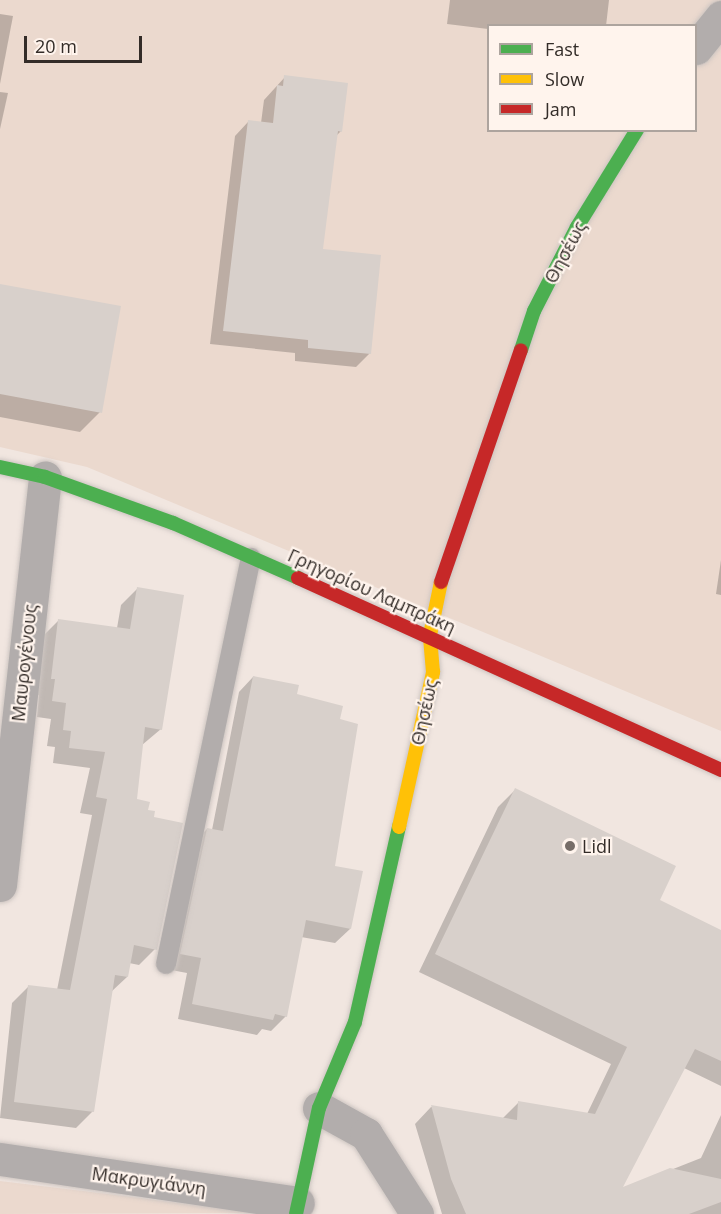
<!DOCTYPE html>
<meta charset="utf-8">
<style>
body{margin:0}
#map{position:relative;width:721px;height:1214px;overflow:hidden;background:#f1e6e0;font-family:"Open Sans",sans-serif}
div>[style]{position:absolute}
.built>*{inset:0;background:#ebd9ce}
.shadow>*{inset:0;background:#0003}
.building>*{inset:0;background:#d8d0cb}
.roads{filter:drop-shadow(0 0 2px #cdc5c1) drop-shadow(0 0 2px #cdc5c1)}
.lane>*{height:20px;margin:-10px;padding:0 10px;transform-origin:10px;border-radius:10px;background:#b2adac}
.street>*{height:33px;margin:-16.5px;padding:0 16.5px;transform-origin:16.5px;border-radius:16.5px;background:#b2adac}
.fast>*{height:14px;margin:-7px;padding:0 7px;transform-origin:7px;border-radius:7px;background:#4caf50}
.slow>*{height:14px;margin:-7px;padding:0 7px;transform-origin:7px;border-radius:7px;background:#ffc107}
.jam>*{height:14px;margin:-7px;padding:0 7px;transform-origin:7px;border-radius:7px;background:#c62828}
.dots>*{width:16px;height:16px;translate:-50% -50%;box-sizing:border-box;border:3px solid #fff4ed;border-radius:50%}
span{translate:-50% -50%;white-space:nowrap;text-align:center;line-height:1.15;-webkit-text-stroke:4.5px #fff4ed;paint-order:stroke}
.street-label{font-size:18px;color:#332c28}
.poi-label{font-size:18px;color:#332c28}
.left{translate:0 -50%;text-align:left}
.legend{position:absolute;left:487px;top:24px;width:210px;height:108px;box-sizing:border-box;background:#fff4ed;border:2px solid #ada49e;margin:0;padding:8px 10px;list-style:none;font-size:18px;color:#332c28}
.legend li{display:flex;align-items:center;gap:12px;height:30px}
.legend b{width:30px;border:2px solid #ada49e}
.scale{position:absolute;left:24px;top:36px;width:118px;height:27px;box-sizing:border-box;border:3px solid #332c28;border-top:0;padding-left:8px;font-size:18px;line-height:21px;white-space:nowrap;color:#332c28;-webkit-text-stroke:4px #fff4ed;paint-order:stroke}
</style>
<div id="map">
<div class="built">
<div style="clip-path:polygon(evenodd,0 0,721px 0,721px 731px,87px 467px,0 447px,0 0,488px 26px,696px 26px,696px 130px,488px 130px,488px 26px)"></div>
<div style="clip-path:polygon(0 1181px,116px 1195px,258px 1213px,0 1214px)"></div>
</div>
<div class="shadow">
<div style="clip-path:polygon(450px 0,609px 0,606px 26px,488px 26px,488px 29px,447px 24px)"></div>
<div style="clip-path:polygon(0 14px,13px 16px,0 84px)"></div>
<div style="clip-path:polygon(285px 77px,341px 131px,336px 136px,322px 251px,370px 353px,356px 367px,295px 361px,295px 353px,210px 344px,235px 136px,248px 122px,261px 123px,264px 100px)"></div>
<div style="clip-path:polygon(0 92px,8px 93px,0 129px)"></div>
<div style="clip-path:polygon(0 285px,100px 412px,80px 432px,0 417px)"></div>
<div style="clip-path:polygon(721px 560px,721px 595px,716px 594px)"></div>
<div style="clip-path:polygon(137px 589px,161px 729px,142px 745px,135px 800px,147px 811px,155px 949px,139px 965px,129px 963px,127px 977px,111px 992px,93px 1111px,76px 1128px,0 1118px,12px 1003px,28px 987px,57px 990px,92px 815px,80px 813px,90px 768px,53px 763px,55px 747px,47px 746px,51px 719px,37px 717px,39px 695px,35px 695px,42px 637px,58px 621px,117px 628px,121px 605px)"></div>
<div style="clip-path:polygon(253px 677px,338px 720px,333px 867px,350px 929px,335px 943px,301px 937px,286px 1016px,271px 1031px,262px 1029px,257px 1035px,178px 1019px,187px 973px,166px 969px,192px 844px,207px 829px,212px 830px,239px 692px)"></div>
<div style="clip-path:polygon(515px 790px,658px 900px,721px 931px,721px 1086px,684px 1068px,620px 1190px,701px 1158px,721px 1115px,721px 1214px,442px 1214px,415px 1124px,431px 1107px,502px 1119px,519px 1102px,587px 1114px,611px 1064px,419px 972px,498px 807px)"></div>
</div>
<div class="building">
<div style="clip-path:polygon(284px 75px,348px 83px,342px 132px,338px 131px,323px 249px,381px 255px,371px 354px,308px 348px,308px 340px,223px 331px,248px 120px,273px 123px,277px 85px,283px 86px)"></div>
<div style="clip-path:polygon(0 284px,121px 306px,102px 413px,0 394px)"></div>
<div style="clip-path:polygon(137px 587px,184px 595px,162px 730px,145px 727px,137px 799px,150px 802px,148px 810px,155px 811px,154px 817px,183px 823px,157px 950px,134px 945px,128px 977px,115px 975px,94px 1112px,14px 1102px,28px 985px,70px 990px,107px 799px,96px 797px,105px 752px,69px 748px,71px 731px,63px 730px,66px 703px,52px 701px,55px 679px,51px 679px,58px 619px,130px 629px)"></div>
<div style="clip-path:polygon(253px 676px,299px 685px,297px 694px,343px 706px,340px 719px,358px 724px,335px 866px,363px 871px,351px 929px,306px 920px,287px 1017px,275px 1014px,273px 1020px,192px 1004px,201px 958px,180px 954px,207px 828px,223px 831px)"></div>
<div style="clip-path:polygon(515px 788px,676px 866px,660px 900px,721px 930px,721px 1061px,695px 1049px,623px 1187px,670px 1168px,721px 1179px,721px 1202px,689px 1214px,466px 1214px,451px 1179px,431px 1105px,517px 1120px,518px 1101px,595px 1114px,627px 1047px,435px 954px)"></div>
</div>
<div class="roads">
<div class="lane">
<div style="left:166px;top:964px;width:415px;rotate:-78.2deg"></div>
</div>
<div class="street">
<div style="left:696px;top:48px;width:40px;rotate:-51deg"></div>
<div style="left:0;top:885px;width:410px;rotate:-83.7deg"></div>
<div style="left:319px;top:1108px;width:54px;rotate:29deg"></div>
<div style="left:366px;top:1134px;width:95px;rotate:57.5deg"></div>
<div style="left:0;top:1159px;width:301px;rotate:8.4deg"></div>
</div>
<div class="fast">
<div style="left:521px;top:350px;width:41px;rotate:-71.6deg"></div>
<div style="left:534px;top:311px;width:94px;rotate:-62.9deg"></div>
<div style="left:577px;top:227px;width:114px;rotate:-58.3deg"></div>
<div style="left:0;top:467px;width:46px;rotate:12.5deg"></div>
<div style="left:45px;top:477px;width:136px;rotate:19.8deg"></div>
<div style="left:173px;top:523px;width:137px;rotate:23.7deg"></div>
<div style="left:296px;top:1214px;width:108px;rotate:-77.8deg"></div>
<div style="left:319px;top:1108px;width:93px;rotate:-67.3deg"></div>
<div style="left:355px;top:1022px;width:200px;rotate:-77.3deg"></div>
</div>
<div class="slow">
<div style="left:399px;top:827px;width:159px;rotate:-77.6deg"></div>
<div style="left:433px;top:672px;width:37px;rotate:-95deg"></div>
<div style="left:430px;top:635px;width:54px;rotate:-78.3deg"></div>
</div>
<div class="jam">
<div style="left:298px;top:578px;width:465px;rotate:24.4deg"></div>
<div style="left:441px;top:582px;width:245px;rotate:-71deg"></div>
</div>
</div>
<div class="dots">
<div style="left:570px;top:846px;background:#766d68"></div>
</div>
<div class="street-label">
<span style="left:565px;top:252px;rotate:-62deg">Θησέως</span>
<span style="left:372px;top:591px;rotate:24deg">Γρηγορίου Λαμπράκη</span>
<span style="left:24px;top:663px;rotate:-84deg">Μαυρογένους</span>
<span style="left:424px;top:712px;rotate:-78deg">Θησέως</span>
<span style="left:149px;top:1181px;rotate:8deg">Μακρυγιάννη</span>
</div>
<div class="poi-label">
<span class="left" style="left:582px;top:846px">Lidl</span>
</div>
<ul class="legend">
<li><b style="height:8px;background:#4caf50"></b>Fast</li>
<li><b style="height:8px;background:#ffc107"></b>Slow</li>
<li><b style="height:8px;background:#c62828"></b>Jam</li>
</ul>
<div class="scale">20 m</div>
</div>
